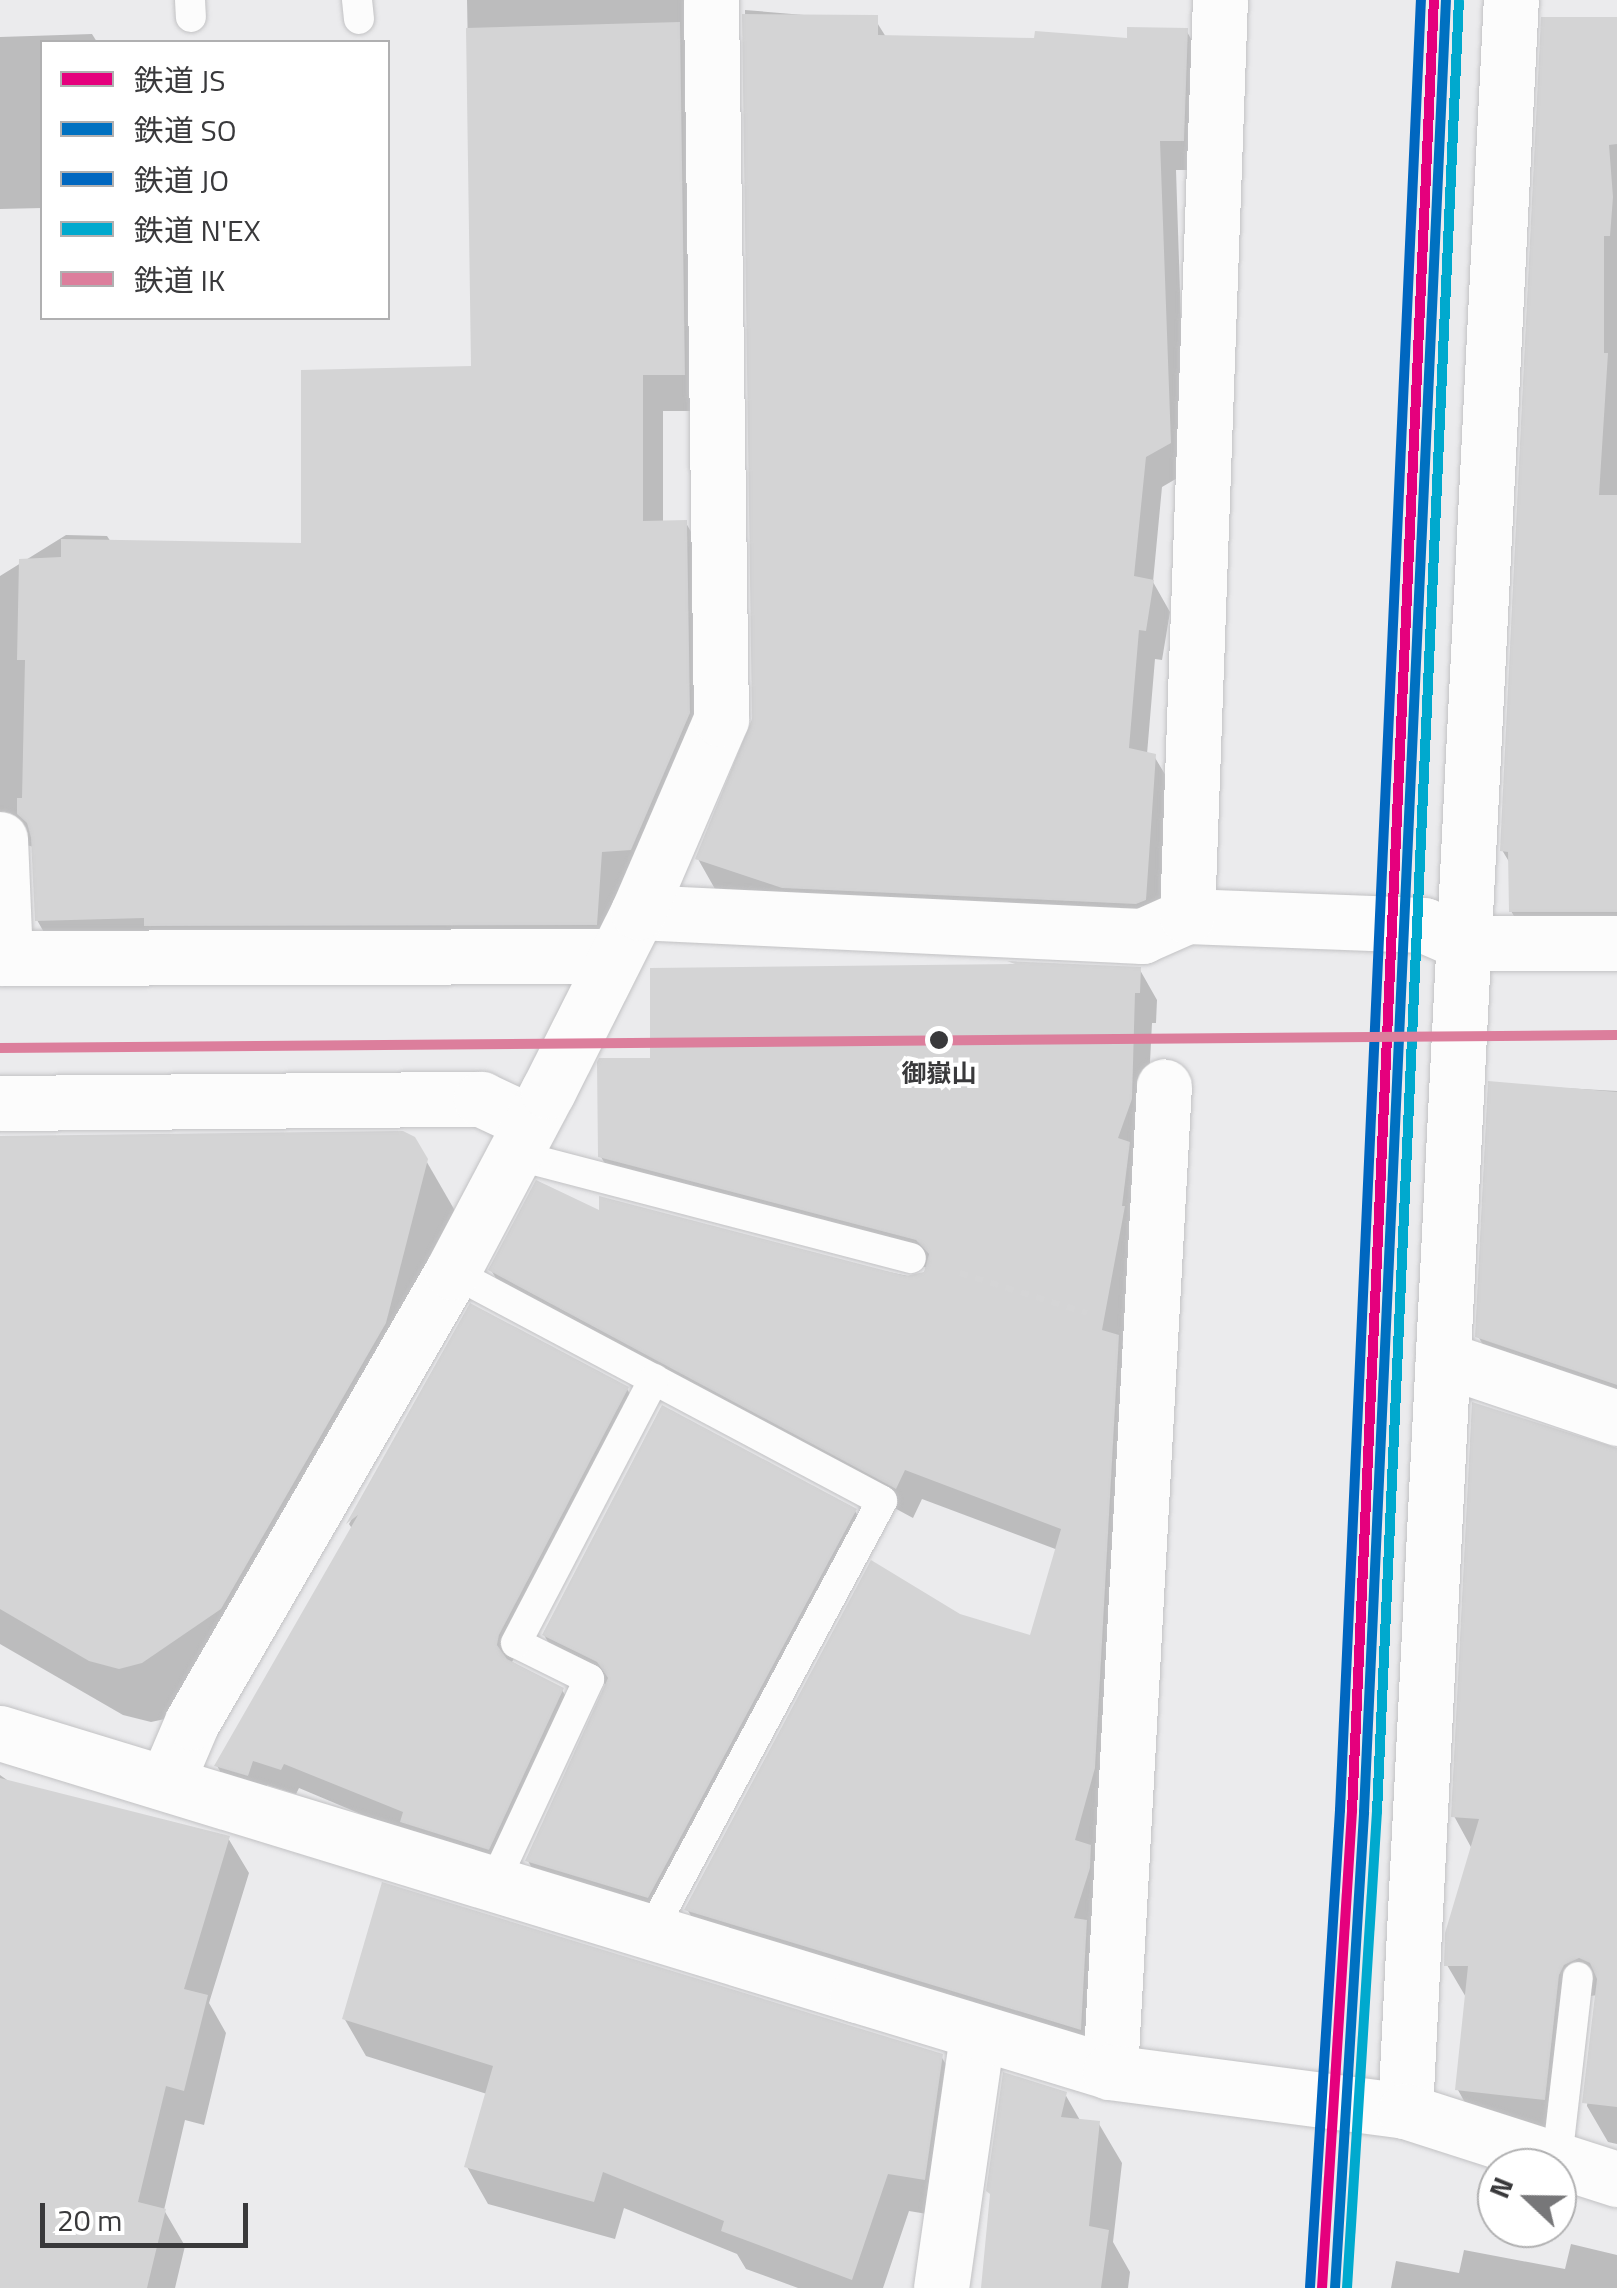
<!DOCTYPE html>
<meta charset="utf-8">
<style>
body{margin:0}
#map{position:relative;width:1617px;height:2288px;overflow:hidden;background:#ebebed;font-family:"Titillium Web","Noto Sans JP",sans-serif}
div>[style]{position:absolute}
.shadow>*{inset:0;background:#0003}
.building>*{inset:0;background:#d4d4d5}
.path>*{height:6px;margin-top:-3px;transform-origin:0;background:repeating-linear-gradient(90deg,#d5d5d6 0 8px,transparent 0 16px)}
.roads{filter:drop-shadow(0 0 2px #c2c2c4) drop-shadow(0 0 2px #c2c2c4)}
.lane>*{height:30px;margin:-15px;padding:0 15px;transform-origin:15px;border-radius:15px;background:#fcfcfc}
.street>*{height:55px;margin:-27.5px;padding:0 27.5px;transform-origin:27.5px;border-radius:27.5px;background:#fcfcfc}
.secondary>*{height:55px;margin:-27.5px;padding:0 27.5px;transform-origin:27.5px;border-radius:27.5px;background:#fcfcfc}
.rail-1>*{height:10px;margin:-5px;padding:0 5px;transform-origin:5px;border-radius:5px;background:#e5007d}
.rail-2>*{height:10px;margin:-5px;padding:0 5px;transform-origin:5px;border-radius:5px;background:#0071c1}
.rail-3>*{height:10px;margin:-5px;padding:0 5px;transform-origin:5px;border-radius:5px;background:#0067c0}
.rail-4>*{height:10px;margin:-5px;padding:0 5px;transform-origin:5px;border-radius:5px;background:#00a9ce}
.rail-5>*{height:10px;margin:-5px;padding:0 5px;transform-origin:5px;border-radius:5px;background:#dc7e9c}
.dots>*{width:28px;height:28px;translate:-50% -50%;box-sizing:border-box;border:5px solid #fff;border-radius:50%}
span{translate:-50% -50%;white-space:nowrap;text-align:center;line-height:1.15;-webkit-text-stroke:8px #fff;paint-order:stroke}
.stop-label{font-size:25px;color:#39393b;font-weight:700}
.legend{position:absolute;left:40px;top:40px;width:350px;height:280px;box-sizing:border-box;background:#fff;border:2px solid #b0b0b1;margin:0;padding:12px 18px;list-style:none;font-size:30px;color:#39393b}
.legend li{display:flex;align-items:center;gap:20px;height:50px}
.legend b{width:50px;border:2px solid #b0b0b1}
.north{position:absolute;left:1477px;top:2148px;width:100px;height:100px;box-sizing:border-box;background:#fff;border:2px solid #b0b0b1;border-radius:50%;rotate:292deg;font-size:28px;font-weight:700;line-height:40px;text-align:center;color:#39393b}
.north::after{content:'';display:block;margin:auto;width:35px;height:45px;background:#777779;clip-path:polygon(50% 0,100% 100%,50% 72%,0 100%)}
.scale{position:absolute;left:40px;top:2203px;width:208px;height:45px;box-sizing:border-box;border:5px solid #39393b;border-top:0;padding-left:12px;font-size:30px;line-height:35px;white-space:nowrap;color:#39393b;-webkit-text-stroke:8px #fff;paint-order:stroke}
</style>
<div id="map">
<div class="shadow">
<div style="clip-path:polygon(467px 0,699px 0,705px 411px,663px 411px,663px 523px,686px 523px,707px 560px,709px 751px,617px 961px,58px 957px,37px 920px,34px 847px,22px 844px,0 854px,0 576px,66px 535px,107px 536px,111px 542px,304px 546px,474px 369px)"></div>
<div style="clip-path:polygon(745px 10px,876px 21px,886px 37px,1130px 41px,1186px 30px,1203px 60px,1199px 170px,1176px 170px,1186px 473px,1162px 487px,1153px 582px,1170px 612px,1162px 660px,1155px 659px,1147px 754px,1154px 756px,1172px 786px,1162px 930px,715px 889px,698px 859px,755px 719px)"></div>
<div style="clip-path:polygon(1617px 20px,1617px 937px,1526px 936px,1511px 911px,1511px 865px,1502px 850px)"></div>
<div style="clip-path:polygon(92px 34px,97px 42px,42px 42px,42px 208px,0 209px,0 37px)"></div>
<div style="clip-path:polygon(1011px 964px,1140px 970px,1157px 1000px,1156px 1023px,1152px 1023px,1141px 1239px,1122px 1345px,1135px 1368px,1097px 2058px,705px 1940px,687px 1909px,959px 1617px,1031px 1638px,1058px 1550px,922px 1499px,913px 1518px,509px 1300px,491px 1270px,602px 1214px,918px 1278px,928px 1268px,619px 1187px,601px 1157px,653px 1060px)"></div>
<div style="clip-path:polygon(1490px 1084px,1617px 1091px,1617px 1413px,1499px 1373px,1478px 1336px)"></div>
<div style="clip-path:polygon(413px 1138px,458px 1216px,174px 1717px,151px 1722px,123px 1715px,0 1644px,0 1139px)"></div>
<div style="clip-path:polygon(471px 1306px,627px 1389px,641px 1414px,512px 1662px,562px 1690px,577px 1715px,503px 1874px,299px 1788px,296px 1794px,267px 1785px,262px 1800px,232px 1791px,217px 1766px,353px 1530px,349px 1524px)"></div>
<div style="clip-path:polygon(1617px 1450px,1617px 2144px,1608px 2142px,1587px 2106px,1598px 1995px,1590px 1996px,1565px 2135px,1478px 2126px,1458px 2090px,1467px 1999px,1447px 1965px,1472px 1849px,1454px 1816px)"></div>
<div style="clip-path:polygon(855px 1511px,870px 1538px,663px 1924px,543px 1888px,528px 1861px,607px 1685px,560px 1662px,544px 1635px)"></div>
<div style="clip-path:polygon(0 1775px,14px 1785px,228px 1838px,249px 1873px,209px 2003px,226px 2033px,204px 2125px,185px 2120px,164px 2210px,185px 2246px,175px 2288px,0 2288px)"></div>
<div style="clip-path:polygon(344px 2018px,941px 2056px,963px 2094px,945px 2217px,909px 2211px,883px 2288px,798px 2288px,746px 2269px,737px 2254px,624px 2208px,615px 2239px,488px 2204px,467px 2167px,487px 2094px,366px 2056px)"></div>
<div style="clip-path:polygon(1065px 2094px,1081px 2122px,1099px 2124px,1122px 2163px,1113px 2242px,1130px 2272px,1128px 2288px,984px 2288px)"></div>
<div style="clip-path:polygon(1571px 2244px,1617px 2255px,1617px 2288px,1391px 2288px,1396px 2261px,1459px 2273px,1464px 2250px,1565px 2269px)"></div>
</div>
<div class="building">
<div style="clip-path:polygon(742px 14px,878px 15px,878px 35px,1034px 38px,1035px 31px,1127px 38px,1127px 27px,1188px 28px,1184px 141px,1160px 141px,1171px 443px,1146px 457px,1134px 576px,1154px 580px,1146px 631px,1139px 630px,1129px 748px,1156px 754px,1146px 900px,1136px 904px,782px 888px,695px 859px,752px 719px)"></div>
<div style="clip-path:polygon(1541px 17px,1617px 17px,1617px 144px,1609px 145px,1613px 197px,1610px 236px,1604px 236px,1604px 353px,1608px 353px,1599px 495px,1617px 495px,1617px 912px,1509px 912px,1508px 852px,1500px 851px)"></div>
<div style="clip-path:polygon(680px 22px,685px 375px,643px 375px,643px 521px,687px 520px,690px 713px,631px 850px,602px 852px,597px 925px,144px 926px,144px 918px,35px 921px,31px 838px,27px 823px,17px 814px,17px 798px,22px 798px,25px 660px,17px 660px,19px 559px,61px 557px,61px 539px,301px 543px,301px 370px,471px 366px,466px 28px)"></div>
<div style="clip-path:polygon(1007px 961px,1141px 967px,1140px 993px,1135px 993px,1132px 1099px,1118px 1138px,1130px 1142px,1122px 1206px,1125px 1206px,1102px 1330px,1119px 1335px,1095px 1768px,1075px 1840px,1091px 1845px,1090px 1868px,1074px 1918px,1087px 1920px,1081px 2030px,684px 1910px,871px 1560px,960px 1614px,1030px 1635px,1061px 1529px,905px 1470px,896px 1489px,488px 1270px,536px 1180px,599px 1210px,599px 1196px,906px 1276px,924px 1272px,929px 1254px,916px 1240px,598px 1157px,597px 1062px,599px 1058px,650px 1058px,650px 968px,1015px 964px)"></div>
<div style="clip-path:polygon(1488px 1081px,1617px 1092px,1617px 1385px,1475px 1337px)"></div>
<div style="clip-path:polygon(403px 1131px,415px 1137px,428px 1159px,386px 1323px,221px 1609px,142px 1663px,119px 1669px,89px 1661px,0 1609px,0 1136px)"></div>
<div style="clip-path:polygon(470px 1303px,629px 1387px,499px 1635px,497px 1645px,507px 1659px,564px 1688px,489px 1850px,400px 1822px,403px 1812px,284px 1764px,281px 1770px,253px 1761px,248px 1776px,214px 1766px,358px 1515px,346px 1524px)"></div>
<div style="clip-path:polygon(1472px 1402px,1617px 1448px,1617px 2107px,1582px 2103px,1597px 1979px,1590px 1963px,1579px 1958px,1564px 1965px,1559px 1975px,1545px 2100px,1455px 2090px,1468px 1966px,1444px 1966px,1445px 1933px,1479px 1819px,1451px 1817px)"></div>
<div style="clip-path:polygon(662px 1405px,857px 1509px,648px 1898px,525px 1861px,608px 1678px,597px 1662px,542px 1635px)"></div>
<div style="clip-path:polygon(0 1778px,230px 1836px,184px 1989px,208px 1995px,184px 2091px,166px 2086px,138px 2202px,166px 2209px,147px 2288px,0 2288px)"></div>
<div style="clip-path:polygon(382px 1882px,943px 2054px,925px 2180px,888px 2174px,852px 2280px,721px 2231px,724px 2221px,603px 2172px,594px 2202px,464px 2167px,493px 2066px,342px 2019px)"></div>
<div style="clip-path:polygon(1003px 2072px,1067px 2092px,1061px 2117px,1100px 2121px,1089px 2226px,1109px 2230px,1101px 2288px,981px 2288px,990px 2194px,986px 2191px)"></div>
</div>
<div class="path">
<div style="left:960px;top:1273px;width:133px;rotate:17.5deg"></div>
</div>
<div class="roads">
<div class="lane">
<div style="left:190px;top:0;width:17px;rotate:87deg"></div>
<div style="left:357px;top:0;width:19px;rotate:84deg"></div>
<div style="left:515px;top:1155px;width:409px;rotate:14.6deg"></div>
<div style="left:452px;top:1272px;width:487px;rotate:28deg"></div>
<div style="left:882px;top:1501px;width:489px;rotate:118.2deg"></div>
<div style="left:494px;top:1883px;width:225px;rotate:-65deg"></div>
<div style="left:589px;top:1679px;width:81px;rotate:-153.7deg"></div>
<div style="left:516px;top:1643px;width:298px;rotate:-62.4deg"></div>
<div style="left:1557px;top:2160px;width:184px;rotate:-83.5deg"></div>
</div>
<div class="street">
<div style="left:0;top:839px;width:119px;rotate:87.6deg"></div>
<div style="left:638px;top:912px;width:505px;rotate:2.73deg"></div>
<div style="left:1142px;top:936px;width:49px;rotate:-24deg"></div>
<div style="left:1187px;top:916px;width:237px;rotate:2.2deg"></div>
<div style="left:1424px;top:925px;width:45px;rotate:23.7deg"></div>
<div style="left:1465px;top:943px;width:152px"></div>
<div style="left:1187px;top:916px;width:917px;rotate:-87.94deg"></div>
<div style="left:0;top:958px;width:612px;rotate:-0.19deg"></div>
<div style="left:0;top:1103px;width:481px;rotate:-0.5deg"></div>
<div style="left:481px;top:1099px;width:54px;rotate:25.1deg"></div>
<div style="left:1443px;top:1359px;width:184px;rotate:18.7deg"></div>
<div style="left:0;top:1733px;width:896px;rotate:17deg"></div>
<div style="left:166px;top:1783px;width:66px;rotate:-66.9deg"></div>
<div style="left:192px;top:1722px;width:520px;rotate:-59.98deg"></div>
<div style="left:452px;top:1272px;width:205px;rotate:-62.1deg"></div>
<div style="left:548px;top:1091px;width:200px;rotate:-63.3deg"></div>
<div style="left:638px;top:912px;width:210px;rotate:-66.7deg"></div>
<div style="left:721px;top:719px;width:719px;rotate:-90.8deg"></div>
<div style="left:1110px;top:2072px;width:987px;rotate:-86.87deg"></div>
<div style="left:1405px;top:2111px;width:2114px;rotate:-87.13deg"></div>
<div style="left:941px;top:2288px;width:257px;rotate:-81.9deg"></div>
</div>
<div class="secondary">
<div style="left:857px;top:1995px;width:264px;rotate:16.9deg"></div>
<div style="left:1110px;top:2072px;width:298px;rotate:7.5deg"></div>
<div style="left:1405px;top:2111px;width:223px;rotate:17.8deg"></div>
</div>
</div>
<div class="rail-1">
<div style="left:1322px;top:2288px;width:478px;rotate:-86.4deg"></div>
<div style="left:1352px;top:1811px;width:1813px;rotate:-87.41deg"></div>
</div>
<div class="rail-2">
<div style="left:1335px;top:2288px;width:477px;rotate:-86.5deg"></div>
<div style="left:1364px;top:1812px;width:1813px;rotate:-87.41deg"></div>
</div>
<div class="rail-3">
<div style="left:1310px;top:2287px;width:478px;rotate:-86.4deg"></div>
<div style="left:1340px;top:1810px;width:1812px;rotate:-87.44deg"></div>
</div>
<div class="rail-4">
<div style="left:1347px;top:2288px;width:477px;rotate:-86.4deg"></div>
<div style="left:1377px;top:1812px;width:1813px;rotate:-87.41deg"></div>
</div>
<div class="rail-5">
<div style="left:0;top:1048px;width:1617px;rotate:-0.46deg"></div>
</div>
<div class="dots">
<div style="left:939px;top:1040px;background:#39393b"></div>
</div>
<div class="stop-label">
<span style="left:939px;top:1073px">御嶽山</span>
</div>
<ul class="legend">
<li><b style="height:12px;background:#e5007d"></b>鉄道 JS</li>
<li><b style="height:12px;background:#0071c1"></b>鉄道 SO</li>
<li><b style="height:12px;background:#0067c0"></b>鉄道 JO</li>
<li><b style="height:12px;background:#00a9ce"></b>鉄道 N'EX</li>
<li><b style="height:12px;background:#dc7e9c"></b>鉄道 IK</li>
</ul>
<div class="north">N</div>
<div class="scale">20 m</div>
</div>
